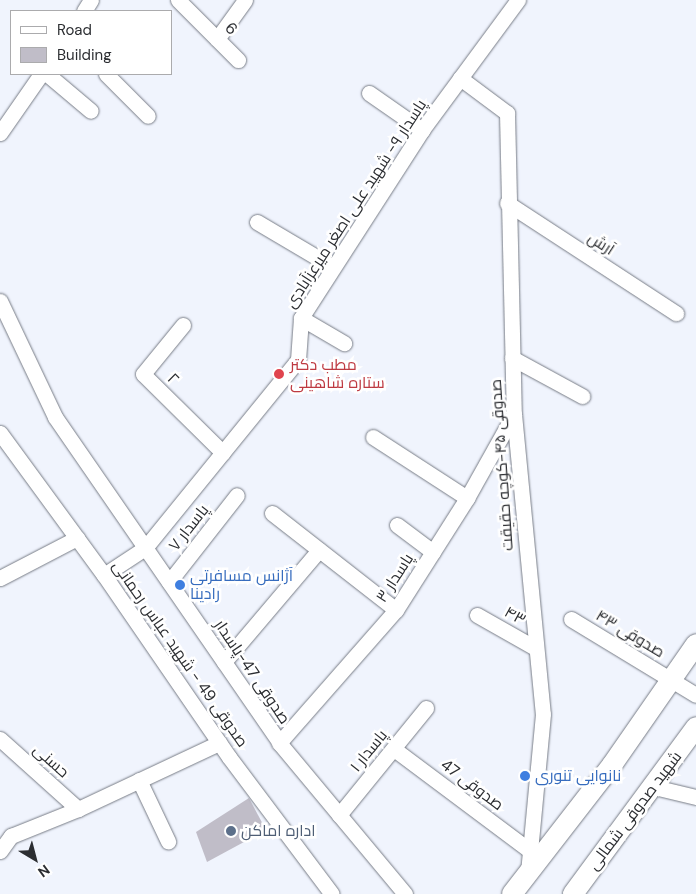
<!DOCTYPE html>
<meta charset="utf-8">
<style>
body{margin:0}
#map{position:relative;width:696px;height:894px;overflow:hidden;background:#f0f4fd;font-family:"DM Sans",Cairo,sans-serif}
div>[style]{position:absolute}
.building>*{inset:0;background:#c0bdc8}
.roads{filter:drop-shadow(0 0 1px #777c86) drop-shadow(0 0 1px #777c86)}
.minor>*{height:15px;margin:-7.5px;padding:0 7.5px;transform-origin:7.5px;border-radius:7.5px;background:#fff}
.secondary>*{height:20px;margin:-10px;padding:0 10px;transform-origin:10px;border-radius:10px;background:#fff}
.dots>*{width:14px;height:14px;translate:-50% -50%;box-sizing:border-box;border:2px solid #fff;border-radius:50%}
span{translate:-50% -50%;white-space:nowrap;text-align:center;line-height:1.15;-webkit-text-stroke:5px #fff;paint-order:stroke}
.street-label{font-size:16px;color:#2c2e32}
.health-label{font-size:16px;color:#be3a42}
.left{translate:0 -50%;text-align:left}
.shop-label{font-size:16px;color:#366cbe}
.service-label{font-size:16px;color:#4e5e75}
.legend{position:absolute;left:10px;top:10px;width:162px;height:65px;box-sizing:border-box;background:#fff;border:1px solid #ababad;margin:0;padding:6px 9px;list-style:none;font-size:15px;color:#2c2e32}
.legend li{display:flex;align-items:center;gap:10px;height:25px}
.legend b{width:25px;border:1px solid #ababad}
.north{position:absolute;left:10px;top:834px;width:50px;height:50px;-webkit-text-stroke:4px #fff;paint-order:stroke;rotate:143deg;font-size:14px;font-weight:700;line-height:20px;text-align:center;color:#2c2e32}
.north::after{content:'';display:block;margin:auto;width:18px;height:22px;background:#2c2e32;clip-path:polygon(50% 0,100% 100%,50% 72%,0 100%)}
</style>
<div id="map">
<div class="building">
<div style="clip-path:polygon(249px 798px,266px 830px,207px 862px,196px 832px)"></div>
</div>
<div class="roads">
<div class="minor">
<div style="left:178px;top:0;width:85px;rotate:45deg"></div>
<div style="left:84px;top:11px;width:13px;rotate:-58deg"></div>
<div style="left:217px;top:39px;width:48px;rotate:-54.3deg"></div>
<div style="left:47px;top:74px;width:57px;rotate:40.1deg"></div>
<div style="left:106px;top:74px;width:59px;rotate:45deg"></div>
<div style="left:460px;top:78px;width:59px;rotate:36.7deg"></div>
<div style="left:507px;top:113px;width:301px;rotate:88.7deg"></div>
<div style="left:514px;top:414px;width:301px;rotate:84.5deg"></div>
<div style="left:543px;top:714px;width:159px;rotate:95.4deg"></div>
<div style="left:369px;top:93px;width:65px;rotate:34.9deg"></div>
<div style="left:0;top:133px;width:72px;rotate:-55.2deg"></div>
<div style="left:507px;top:203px;width:202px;rotate:33.1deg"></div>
<div style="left:257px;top:222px;width:88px;rotate:30.6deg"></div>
<div style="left:0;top:301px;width:128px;rotate:64.6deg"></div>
<div style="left:55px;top:417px;width:398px;rotate:55.4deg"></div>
<div style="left:281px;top:745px;width:194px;rotate:50.2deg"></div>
<div style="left:301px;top:318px;width:50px;rotate:30.2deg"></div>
<div style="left:183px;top:325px;width:63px;rotate:129.2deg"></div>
<div style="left:143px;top:374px;width:112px;rotate:44.6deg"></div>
<div style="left:512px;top:358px;width:80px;rotate:28.5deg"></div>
<div style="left:0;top:433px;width:176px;rotate:53.8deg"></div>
<div style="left:104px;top:575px;width:221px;rotate:55.5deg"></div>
<div style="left:229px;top:757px;width:171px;rotate:53.1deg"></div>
<div style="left:373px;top:437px;width:112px;rotate:33deg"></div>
<div style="left:272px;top:513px;width:157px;rotate:38deg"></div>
<div style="left:397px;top:525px;width:45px;rotate:36.9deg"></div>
<div style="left:104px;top:575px;width:49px;rotate:-33.4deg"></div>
<div style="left:145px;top:548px;width:242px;rotate:-50.9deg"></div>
<div style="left:298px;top:360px;width:42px;rotate:-85.9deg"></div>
<div style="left:301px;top:318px;width:224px;rotate:-57.2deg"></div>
<div style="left:422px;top:130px;width:162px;rotate:-53.6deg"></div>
<div style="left:0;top:578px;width:87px;rotate:-27.5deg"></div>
<div style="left:169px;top:582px;width:110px;rotate:-52deg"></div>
<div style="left:477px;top:615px;width:67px;rotate:29.6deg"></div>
<div style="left:571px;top:619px;width:146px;rotate:31.3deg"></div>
<div style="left:224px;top:662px;width:147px;rotate:-49.7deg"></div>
<div style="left:0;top:739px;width:105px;rotate:41.9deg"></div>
<div style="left:279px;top:743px;width:177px;rotate:-48.7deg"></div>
<div style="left:396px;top:610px;width:133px;rotate:-57.6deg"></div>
<div style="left:467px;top:498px;width:96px;rotate:-60.8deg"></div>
<div style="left:394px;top:749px;width:169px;rotate:36.8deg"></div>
<div style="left:139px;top:780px;width:68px;rotate:64.6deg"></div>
<div style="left:654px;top:787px;width:43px;rotate:13.4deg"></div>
<div style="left:339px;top:815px;width:138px;rotate:-50.9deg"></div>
<div style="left:0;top:851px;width:19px;rotate:-54deg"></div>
<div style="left:11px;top:836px;width:72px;rotate:-21.9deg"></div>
<div style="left:78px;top:809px;width:156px;rotate:-25.1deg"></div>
</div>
<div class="secondary">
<div style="left:512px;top:894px;width:163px;rotate:-52.2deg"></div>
<div style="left:612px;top:765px;width:147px;rotate:-55.2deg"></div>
<div style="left:573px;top:894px;width:207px;rotate:-53.6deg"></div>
</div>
</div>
<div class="dots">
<div style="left:279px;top:374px;background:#e0444e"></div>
<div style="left:180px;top:585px;background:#3f7fe0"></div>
<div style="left:525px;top:776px;background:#3f7fe0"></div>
<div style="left:231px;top:831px;background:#5c6f8a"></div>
</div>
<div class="street-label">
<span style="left:231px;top:29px;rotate:45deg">6</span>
<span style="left:356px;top:204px;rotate:-57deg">پاسدار ۹- شهید علی اصغر میرعزآبادی</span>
<span style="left:601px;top:244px;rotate:33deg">آرش</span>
<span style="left:173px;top:379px;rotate:45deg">۲</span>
<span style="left:502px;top:465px;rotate:-94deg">صدوقی ۴۵-کوچه حقیقت</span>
<span style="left:189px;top:528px;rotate:-52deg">پاسدار ۷</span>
<span style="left:395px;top:578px;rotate:-57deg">پاسدار ۳</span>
<span style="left:515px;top:616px;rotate:29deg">۴۳</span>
<span style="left:630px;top:634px;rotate:31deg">صدوقی ۴۳</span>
<span style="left:180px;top:654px;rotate:55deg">صدوقی 49 - شهید عباس رحمانی</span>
<span style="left:252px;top:672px;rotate:56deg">صدوقی 47-پاسدار</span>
<span style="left:369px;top:751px;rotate:-51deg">پاسدار ۱</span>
<span style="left:51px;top:761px;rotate:42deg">حسنی</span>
<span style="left:472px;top:785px;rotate:37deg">صدوقی 47</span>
<span style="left:635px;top:811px;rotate:-53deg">شهید صدوقی شمالی</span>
</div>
<div class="health-label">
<span class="left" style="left:290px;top:374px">مطب دکتر<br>ستاره شاهینی</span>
</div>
<div class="shop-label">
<span class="left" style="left:190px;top:585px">آژانس مسافرتی<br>رادینا</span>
<span class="left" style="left:535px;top:776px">نانوایی تنوری</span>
</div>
<div class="service-label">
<span class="left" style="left:241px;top:831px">اداره اماکن</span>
</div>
<ul class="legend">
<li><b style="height:6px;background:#fff"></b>Road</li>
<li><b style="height:14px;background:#c0bdc8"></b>Building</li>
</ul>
<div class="north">N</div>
</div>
